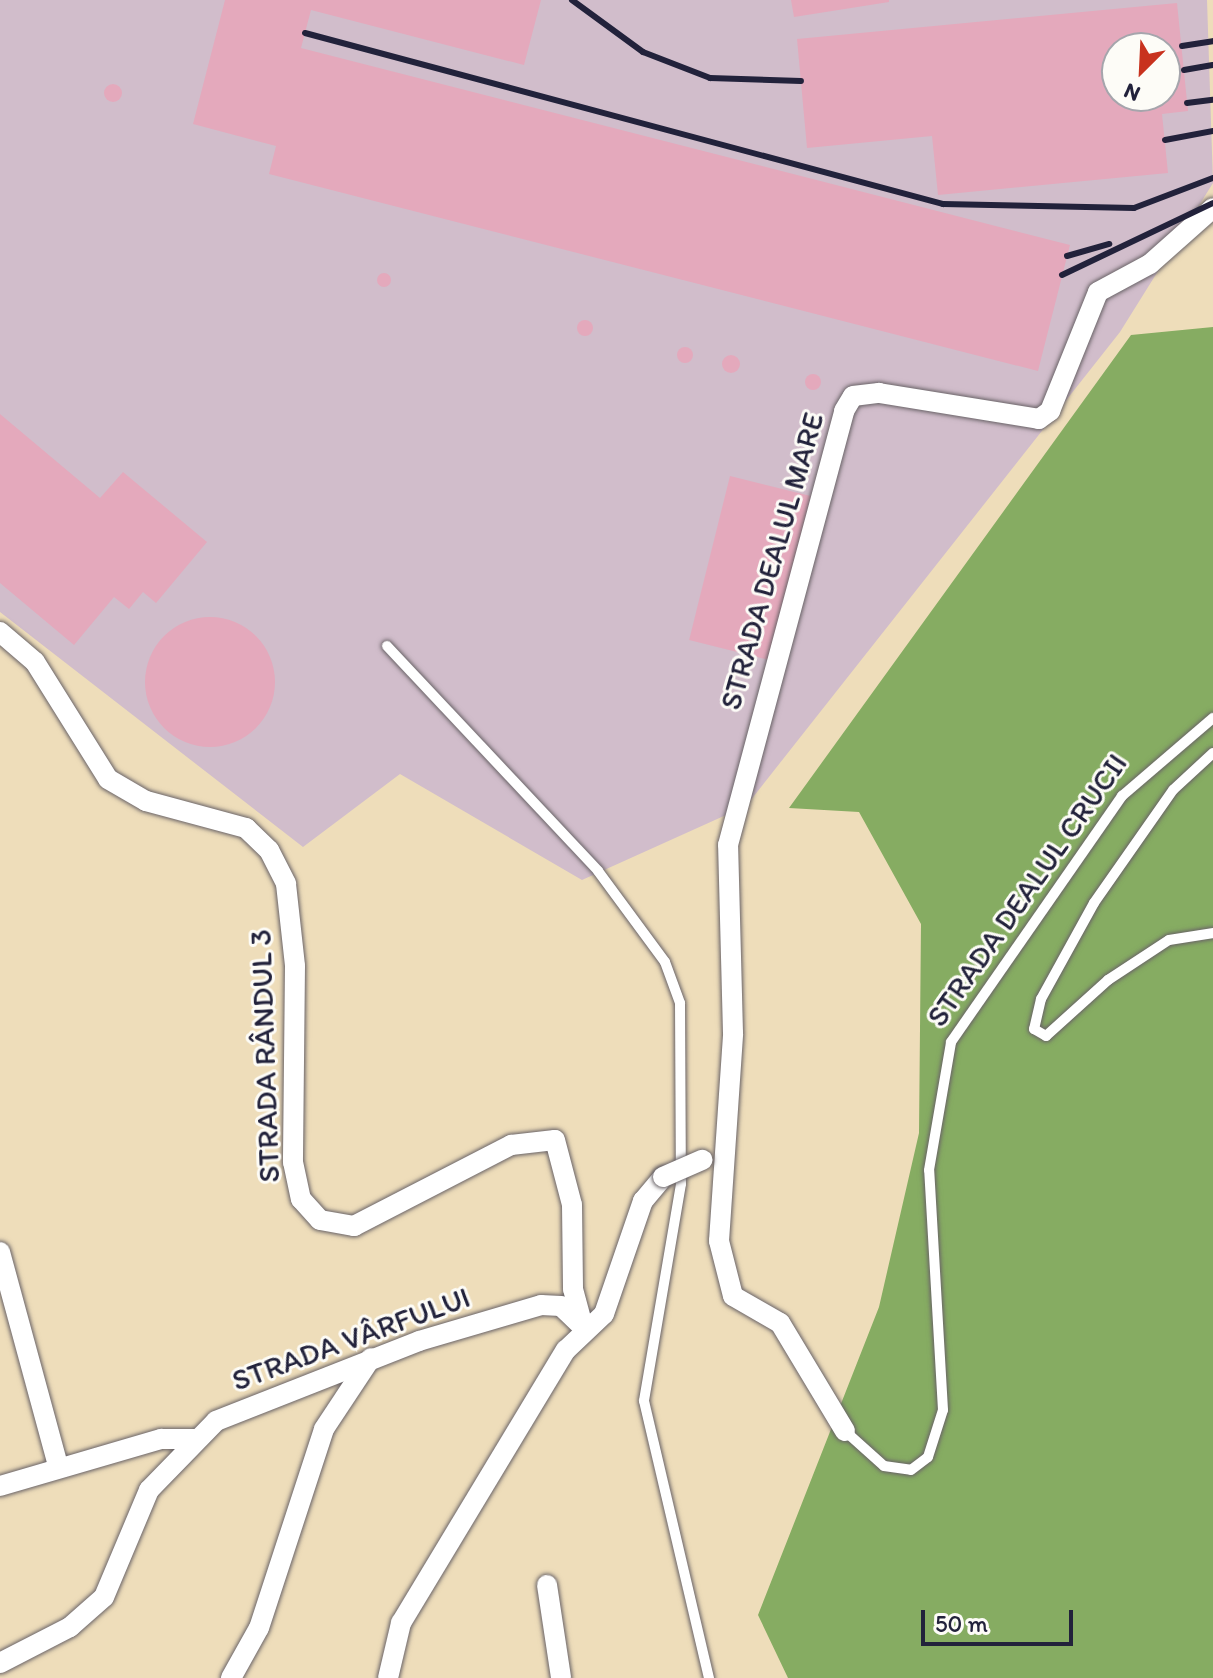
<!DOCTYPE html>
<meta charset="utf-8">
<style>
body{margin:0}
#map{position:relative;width:1213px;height:1678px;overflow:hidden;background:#eeddba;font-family:Itim,sans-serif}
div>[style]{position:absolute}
.industrial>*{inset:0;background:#d1bdcb}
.forest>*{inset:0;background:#86ac62}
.building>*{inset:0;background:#e4a9bc;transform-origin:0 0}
.round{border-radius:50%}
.roads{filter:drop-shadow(0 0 2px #696367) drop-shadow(0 0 2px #696367)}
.service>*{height:10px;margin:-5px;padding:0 5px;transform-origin:5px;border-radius:5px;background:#fff}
.minor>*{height:20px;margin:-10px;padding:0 10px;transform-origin:10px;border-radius:10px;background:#fff}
.rail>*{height:6px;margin:-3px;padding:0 3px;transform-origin:3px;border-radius:3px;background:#22223b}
.bridges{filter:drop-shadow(0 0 2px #696367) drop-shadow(0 0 2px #696367)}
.minor-bridge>*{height:20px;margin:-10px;padding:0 10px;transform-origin:10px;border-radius:10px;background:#fff}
span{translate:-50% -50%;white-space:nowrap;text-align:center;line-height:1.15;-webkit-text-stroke:6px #fdfcf7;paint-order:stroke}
.street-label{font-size:30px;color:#22223b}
.north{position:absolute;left:1101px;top:32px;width:80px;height:80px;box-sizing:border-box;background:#fdfcf7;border:2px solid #a5a5ac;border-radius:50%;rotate:204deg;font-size:22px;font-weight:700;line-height:32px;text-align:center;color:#22223b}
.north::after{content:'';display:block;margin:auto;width:28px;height:36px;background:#c8321e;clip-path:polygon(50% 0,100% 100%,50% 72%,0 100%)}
.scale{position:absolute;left:921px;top:1610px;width:152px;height:36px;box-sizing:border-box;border:4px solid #22223b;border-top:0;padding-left:10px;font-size:24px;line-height:28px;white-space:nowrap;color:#22223b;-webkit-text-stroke:6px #fdfcf7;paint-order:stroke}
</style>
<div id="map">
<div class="industrial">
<div style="clip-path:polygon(evenodd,0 0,1207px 0,1213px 183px,1120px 332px,746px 806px,582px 880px,400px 774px,303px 847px,0 612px,0 0,1117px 48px,1165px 48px,1165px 96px,1117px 96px,1117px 48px)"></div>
</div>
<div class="forest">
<div style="clip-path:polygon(1213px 327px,1213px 1678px,788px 1678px,758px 1615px,879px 1307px,919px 1133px,921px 924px,859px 812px,789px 808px,1131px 335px)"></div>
</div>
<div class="building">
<div style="clip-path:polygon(225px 0,541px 0,524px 65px,311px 10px,301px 48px,1070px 245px,1038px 371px,269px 174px,276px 146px,193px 124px)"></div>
<div style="clip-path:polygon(791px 0,889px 0,889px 2px,794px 17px)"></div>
<div style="clip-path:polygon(evenodd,1177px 3px,1188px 111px,1162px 114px,1168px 173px,938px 195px,932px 136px,807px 148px,797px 39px,1177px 3px,1117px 48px,1165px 48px,1165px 96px,1117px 96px,1117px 48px)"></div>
<div class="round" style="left:104px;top:84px;width:18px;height:18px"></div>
<div class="round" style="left:377px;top:273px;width:14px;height:14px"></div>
<div class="round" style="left:577px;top:320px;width:16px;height:16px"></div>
<div class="round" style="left:677px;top:347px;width:16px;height:16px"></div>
<div class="round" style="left:722px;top:355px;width:18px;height:18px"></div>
<div class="round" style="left:805px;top:374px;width:16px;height:16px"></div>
<div style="clip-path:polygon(0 414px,100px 498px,123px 472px,207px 542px,156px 603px,143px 592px,129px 609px,114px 597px,74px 645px,0 583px)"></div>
<div style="left:730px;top:476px;width:83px;height:169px;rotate:14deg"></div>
<div class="round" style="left:145px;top:617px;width:130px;height:130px"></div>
</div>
<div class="roads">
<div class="service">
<div style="left:387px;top:646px;width:308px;rotate:46.8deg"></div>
<div style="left:598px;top:871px;width:113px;rotate:53.6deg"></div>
<div style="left:665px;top:962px;width:44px;rotate:69.9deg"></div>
<div style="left:680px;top:1003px;width:181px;rotate:89.7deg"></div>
<div style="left:681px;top:1184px;width:220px;rotate:99.7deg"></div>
<div style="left:644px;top:1401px;width:285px;rotate:76.8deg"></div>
<div style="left:1213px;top:753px;width:54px;rotate:137.2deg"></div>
<div style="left:1173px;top:790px;width:138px;rotate:125deg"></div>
<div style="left:1094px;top:903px;width:110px;rotate:118.9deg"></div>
<div style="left:1041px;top:999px;width:31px;rotate:103deg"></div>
<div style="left:1034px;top:1029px;width:14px;rotate:30deg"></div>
<div style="left:1046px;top:1036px;width:84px;rotate:-42.1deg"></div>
<div style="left:1108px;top:980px;width:73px;rotate:-33.3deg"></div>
<div style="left:1169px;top:940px;width:45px;rotate:-9deg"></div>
<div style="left:845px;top:1431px;width:52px;rotate:41.9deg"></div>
<div style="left:884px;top:1466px;width:27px;rotate:8deg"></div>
<div style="left:911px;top:1470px;width:21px;rotate:-37deg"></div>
<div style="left:928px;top:1457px;width:49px;rotate:-72.3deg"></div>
<div style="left:943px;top:1410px;width:240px;rotate:-93.3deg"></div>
<div style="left:929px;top:1170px;width:130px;rotate:-80.2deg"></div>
<div style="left:951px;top:1042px;width:300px;rotate:-55.2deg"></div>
<div style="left:1122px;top:796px;width:120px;rotate:-40.6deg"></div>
</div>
<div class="minor">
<div style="left:0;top:632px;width:46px;rotate:40.6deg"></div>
<div style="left:35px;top:662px;width:138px;rotate:58deg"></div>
<div style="left:108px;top:779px;width:44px;rotate:30.1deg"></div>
<div style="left:146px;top:801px;width:104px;rotate:15.1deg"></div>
<div style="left:246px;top:828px;width:32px;rotate:44deg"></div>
<div style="left:269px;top:850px;width:38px;rotate:63deg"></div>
<div style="left:286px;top:884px;width:82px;rotate:83.7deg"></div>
<div style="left:295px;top:966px;width:196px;rotate:90.6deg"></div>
<div style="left:293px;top:1162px;width:38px;rotate:78deg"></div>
<div style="left:301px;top:1199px;width:28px;rotate:48deg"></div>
<div style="left:320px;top:1220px;width:35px;rotate:10deg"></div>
<div style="left:354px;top:1226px;width:177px;rotate:-27.3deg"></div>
<div style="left:511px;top:1145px;width:44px;rotate:-6.5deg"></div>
<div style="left:555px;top:1140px;width:67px;rotate:75.3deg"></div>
<div style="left:572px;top:1205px;width:84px;rotate:89.3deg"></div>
<div style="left:573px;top:1289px;width:39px;rotate:75deg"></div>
<div style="left:0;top:1252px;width:222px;rotate:74.8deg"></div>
<div style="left:845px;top:1431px;width:126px;rotate:-121deg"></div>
<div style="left:780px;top:1323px;width:54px;rotate:-150.1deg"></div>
<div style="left:733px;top:1296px;width:57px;rotate:-104.3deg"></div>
<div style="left:719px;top:1241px;width:208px;rotate:-86.1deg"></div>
<div style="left:733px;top:1033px;width:188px;rotate:-91.5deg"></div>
<div style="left:728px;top:845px;width:449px;rotate:-75deg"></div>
<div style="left:844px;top:411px;width:17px;rotate:-59deg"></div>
<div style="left:853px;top:396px;width:26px;rotate:-7deg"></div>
<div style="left:879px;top:393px;width:162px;rotate:9.2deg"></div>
<div style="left:1039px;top:419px;width:14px;rotate:-36deg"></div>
<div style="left:1050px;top:411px;width:128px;rotate:-68deg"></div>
<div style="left:1098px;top:292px;width:59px;rotate:-28.3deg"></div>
<div style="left:1150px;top:264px;width:84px;rotate:-41.6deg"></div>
<div style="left:0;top:1486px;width:168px;rotate:-16.3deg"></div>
<div style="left:161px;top:1439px;width:35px"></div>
<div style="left:547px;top:1585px;width:94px;rotate:81.4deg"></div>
<div style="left:0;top:1663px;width:79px;rotate:-27.2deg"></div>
<div style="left:70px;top:1627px;width:45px;rotate:-41.4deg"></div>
<div style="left:104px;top:1597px;width:116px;rotate:-67.2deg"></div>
<div style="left:149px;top:1490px;width:96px;rotate:-45.8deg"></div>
<div style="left:216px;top:1421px;width:218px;rotate:-21.5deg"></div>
<div style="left:419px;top:1341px;width:127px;rotate:-16.4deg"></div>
<div style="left:541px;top:1305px;width:20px;rotate:3deg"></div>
<div style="left:561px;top:1306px;width:30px;rotate:44deg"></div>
<div style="left:231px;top:1678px;width:57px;rotate:-60.8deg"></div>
<div style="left:259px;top:1628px;width:209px;rotate:-71.9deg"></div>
<div style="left:324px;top:1429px;width:85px;rotate:-56.5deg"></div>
<div style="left:388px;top:1678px;width:57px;rotate:-76.7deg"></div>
<div style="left:401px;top:1623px;width:319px;rotate:-58.9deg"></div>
<div style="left:566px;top:1350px;width:52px;rotate:-43.5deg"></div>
<div style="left:604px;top:1314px;width:120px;rotate:-71deg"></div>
<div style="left:643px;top:1201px;width:31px;rotate:-50deg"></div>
</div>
</div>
<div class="rail">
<div style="left:572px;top:0;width:88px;rotate:36.2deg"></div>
<div style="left:643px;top:52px;width:72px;rotate:21.2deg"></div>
<div style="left:710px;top:78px;width:91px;rotate:1.9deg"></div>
<div style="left:305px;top:33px;width:661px;rotate:15deg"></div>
<div style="left:943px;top:204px;width:191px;rotate:1.2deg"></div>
<div style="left:1134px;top:208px;width:85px;rotate:-20.8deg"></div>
<div style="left:1182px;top:46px;width:31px;rotate:-9deg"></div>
<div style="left:1184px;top:70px;width:29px;rotate:-10deg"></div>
<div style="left:1187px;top:103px;width:26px;rotate:-7deg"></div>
<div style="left:1165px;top:140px;width:49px;rotate:-10.6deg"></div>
<div style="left:1067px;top:256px;width:44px;rotate:-15.9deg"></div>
<div style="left:1062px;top:275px;width:167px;rotate:-25.5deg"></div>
</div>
<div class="bridges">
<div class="minor-bridge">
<div style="left:663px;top:1177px;width:43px;rotate:-23.6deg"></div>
</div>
</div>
<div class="street-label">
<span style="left:772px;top:561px;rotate:-74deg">STRADA DEALUL MARE</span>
<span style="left:1027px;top:890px;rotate:-55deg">STRADA DEALUL CRUCII</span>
<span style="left:265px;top:1056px;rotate:-92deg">STRADA RÂNDUL 3</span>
<span style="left:351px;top:1339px;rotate:-20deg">STRADA VÂRFULUI</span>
</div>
<div class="north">N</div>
<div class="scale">50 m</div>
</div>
